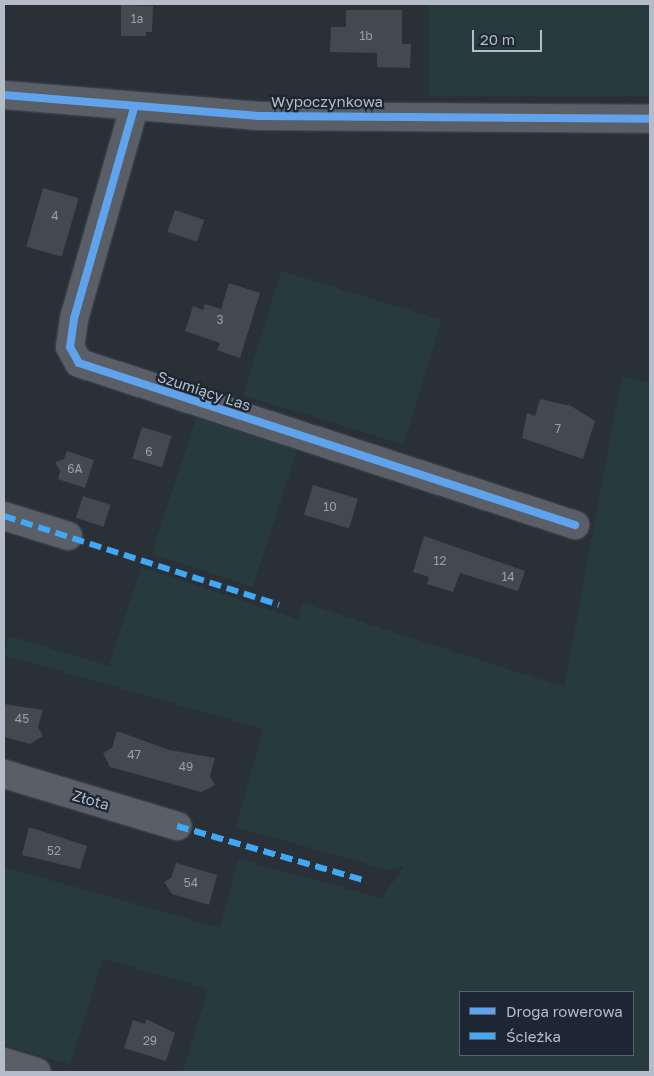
<!DOCTYPE html>
<meta charset="utf-8">
<style>
body{margin:0}
#map{position:relative;width:654px;height:1076px;overflow:hidden;background:#2a3038;font-family:"Golos Text",sans-serif}
div>[style]{position:absolute}
.green>*{inset:0;background:#273a3e;transform-origin:0 0}
.building>*{inset:0;background:#444950;transform-origin:0 0}
.roads{filter:drop-shadow(0 0 1px #484c53) drop-shadow(0 0 1px #484c53)}
.minor>*{height:28px;margin:-14px;padding:0 14px;transform-origin:14px;border-radius:14px;background:#5a5e66}
.quiet>*{height:6px;margin-top:-3px;transform-origin:0;background:repeating-linear-gradient(90deg,#3fa9f5 0 12px,transparent 0 18px)}
.cycleway>*{height:8px;margin:-4px;padding:0 4px;transform-origin:4px;border-radius:4px;background:#60a3ed}
span{translate:-50% -50%;white-space:nowrap;text-align:center;line-height:1.15;-webkit-text-stroke:4.5px #1d2633;paint-order:stroke}
.number-label{font-size:12px;color:#989fab}
.number-label span{-webkit-text-stroke-width:0}
.street-label{font-size:15px;color:#b4bcc9}
.frame{position:absolute;inset:0;border:5px solid #b4bcc9;pointer-events:none}
.legend{position:absolute;left:459px;top:991px;width:175px;height:65px;box-sizing:border-box;background:#1d2633;border:1px solid #59626f;margin:0;padding:6px 9px;list-style:none;font-size:15px;color:#b4bcc9}
.legend li{display:flex;align-items:center;gap:10px;height:25px}
.legend b{width:25px;border:1px solid #59626f}
.scale{position:absolute;left:472px;top:30px;width:70px;height:22px;box-sizing:border-box;border:2px solid #b4bcc9;border-top:0;padding-left:6px;font-size:15px;line-height:18px;white-space:nowrap;color:#b4bcc9;-webkit-text-stroke:4px #1d2633;paint-order:stroke}
</style>
<div id="map">
<div class="green">
<div style="left:429px;top:4px;width:221px;height:92px"></div>
<div style="left:281px;top:271px;width:168px;height:130px;rotate:17deg"></div>
<div style="clip-path:polygon(evenodd,622px 375px,650px 383px,650px 1072px,183px 1072px,208px 989px,103px 959px,70px 1065px,4px 1045px,4px 867px,220px 928px,238px 859px,382px 898px,404px 866px,388px 870px,236px 827px,263px 729px,4px 655px,9px 636px,109px 666px,141px 567px,298px 619px,303px 603px,564px 687px,622px 375px,633px 992px,633px 1055px,460px 1055px,460px 992px,633px 992px)"></div>
<div style="left:196px;top:418px;width:106px;height:143px;rotate:18deg"></div>
</div>
<div class="building">
<div style="clip-path:polygon(121px 5px,153px 6px,152px 32px,146px 32px,146px 36px,121px 36px)"></div>
<div style="clip-path:polygon(346px 10px,402px 10px,402px 44px,411px 44px,410px 68px,377px 67px,377px 53px,330px 52px,331px 27px,346px 27px)"></div>
<div style="left:43px;top:188px;width:37px;height:61px;rotate:16deg"></div>
<div style="left:175px;top:210px;width:31px;height:23px;rotate:19deg"></div>
<div style="clip-path:polygon(229px 283px,260px 293px,240px 358px,217px 350px,220px 343px,185px 331px,193px 306px,203px 310px,205px 304px,221px 309px)"></div>
<div style="clip-path:polygon(540px 399px,571px 406px,595px 421px,583px 459px,522px 438px,527px 413px,535px 416px)"></div>
<div style="left:142px;top:427px;width:31px;height:33px;rotate:17deg"></div>
<div style="clip-path:polygon(67px 451px,94px 460px,85px 488px,58px 479px,60px 471px,55px 462px,64px 459px)"></div>
<div style="left:313px;top:485px;width:47px;height:31px;rotate:17deg"></div>
<div style="left:83px;top:496px;width:29px;height:23px;rotate:18deg"></div>
<div style="clip-path:polygon(424px 536px,525px 571px,518px 591px,460px 573px,453px 592px,427px 584px,429px 577px,413px 572px)"></div>
<div style="clip-path:polygon(4px 704px,43px 710px,38px 727px,43px 736px,30px 744px,4px 737px)"></div>
<div style="clip-path:polygon(117px 731px,169px 750px,215px 758px,210px 776px,215px 785px,201px 792px,110px 767px,103px 753px,112px 748px)"></div>
<div style="clip-path:polygon(29px 827px,87px 846px,80px 869px,22px 855px)"></div>
<div style="clip-path:polygon(176px 863px,217px 875px,209px 905px,172px 894px,164px 882px,171px 878px)"></div>
<div style="clip-path:polygon(146px 1019px,175px 1033px,166px 1061px,124px 1048px,133px 1020px,145px 1024px)"></div>
</div>
<div class="roads">
<div class="minor">
<div style="left:4px;top:95px;width:256px;rotate:4.7deg"></div>
<div style="left:259px;top:116px;width:391px;rotate:0.4deg"></div>
<div style="left:134px;top:108px;width:219px;rotate:105.9deg"></div>
<div style="left:74px;top:319px;width:28px;rotate:98deg"></div>
<div style="left:70px;top:347px;width:18px;rotate:61deg"></div>
<div style="left:79px;top:363px;width:522px;rotate:18.09deg"></div>
<div style="left:4px;top:516px;width:67px;rotate:17.4deg"></div>
<div style="left:4px;top:774px;width:181px;rotate:16.7deg"></div>
<div style="left:4px;top:1062px;width:34px;rotate:17deg"></div>
</div>
</div>
<div class="quiet">
<div style="left:4px;top:516px;width:289px;rotate:17.9deg"></div>
<div style="left:177px;top:826px;width:197px;rotate:16.2deg"></div>
</div>
<div class="cycleway">
<div style="left:4px;top:95px;width:256px;rotate:4.7deg"></div>
<div style="left:259px;top:116px;width:391px;rotate:0.4deg"></div>
<div style="left:134px;top:108px;width:219px;rotate:105.9deg"></div>
<div style="left:74px;top:319px;width:28px;rotate:98deg"></div>
<div style="left:70px;top:347px;width:18px;rotate:61deg"></div>
<div style="left:79px;top:363px;width:522px;rotate:18.09deg"></div>
</div>
<div class="number-label">
<span style="left:137px;top:19px">1a</span>
<span style="left:366px;top:36px">1b</span>
<span style="left:55px;top:216px">4</span>
<span style="left:220px;top:320px">3</span>
<span style="left:558px;top:429px">7</span>
<span style="left:149px;top:452px">6</span>
<span style="left:75px;top:469px">6A</span>
<span style="left:330px;top:507px">10</span>
<span style="left:440px;top:561px">12</span>
<span style="left:508px;top:577px">14</span>
<span style="left:22px;top:719px">45</span>
<span style="left:134px;top:755px">47</span>
<span style="left:186px;top:767px">49</span>
<span style="left:54px;top:851px">52</span>
<span style="left:191px;top:883px">54</span>
<span style="left:150px;top:1041px">29</span>
</div>
<div class="street-label">
<span style="left:327px;top:102px">Wypoczynkowa</span>
<span style="left:204px;top:391px;rotate:18deg">Szumiący Las</span>
<span style="left:91px;top:800px;rotate:16deg">Złota</span>
</div>
<div class="frame"></div>
<ul class="legend">
<li><b style="height:6px;background:#60a3ed"></b>Droga rowerowa</li>
<li><b style="height:6px;background:#3fa9f5"></b>Ścieżka</li>
</ul>
<div class="scale">20 m</div>
</div>
